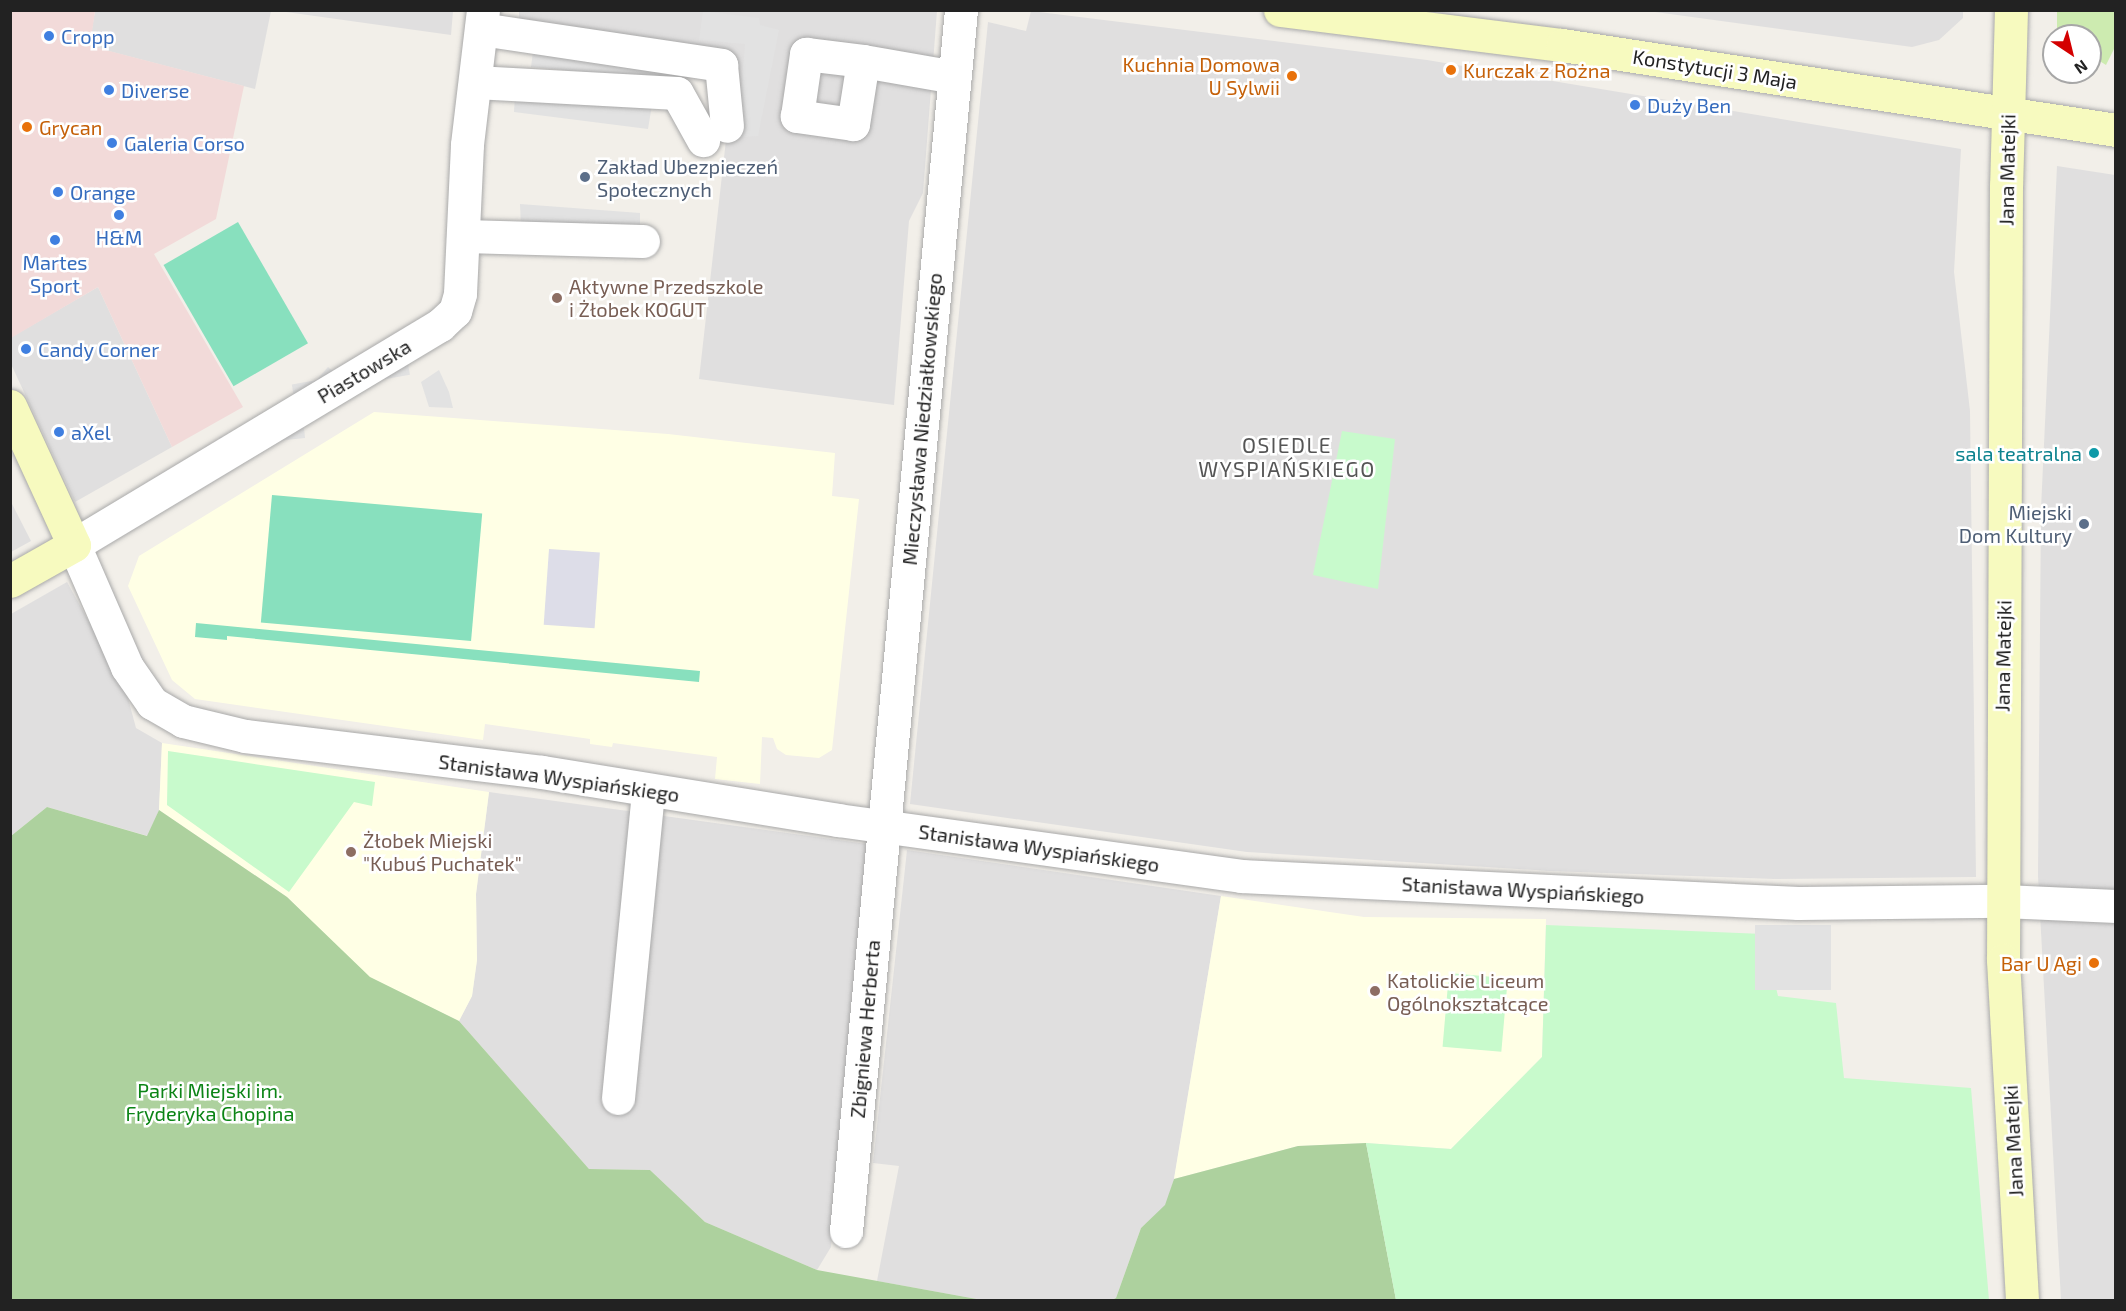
<!DOCTYPE html>
<meta charset="utf-8">
<style>
body{margin:0}
#map{position:relative;width:2126px;height:1311px;overflow:hidden;background:#f2efe9;font-family:"Exo 2",sans-serif}
div>[style]{position:absolute}
.residential>*{inset:0;background:#e0dfdf}
.commercial>*{inset:0;background:#f2dad9}
.education>*{inset:0;background:#ffffe5}
.grass>*{inset:0;background:#cdebb0}
.forest>*{inset:0;background:#add19e}
.park>*{inset:0;background:#c8facc;transform-origin:0 0}
.pitch>*{inset:0;background:#88e0be;transform-origin:0 0}
.parking>*{inset:0;background:#e2e2e2;transform-origin:0 0}
.plaza>*{inset:0;background:#dddde8;transform-origin:0 0}
.roads{filter:drop-shadow(0 0 2px #a9a9a9) drop-shadow(0 0 2px #a9a9a9)}
.street>*{height:33px;margin:-16.5px;padding:0 16.5px;transform-origin:16.5px;border-radius:16.5px;background:#fff}
.secondary>*{height:33px;margin:-16.5px;padding:0 16.5px;transform-origin:16.5px;border-radius:16.5px;background:#f7fabf}
.dots>*{width:16px;height:16px;translate:-50% -50%;box-sizing:border-box;border:3px solid #fff;border-radius:50%}
span{translate:-50% -50%;white-space:nowrap;text-align:center;line-height:1.15;-webkit-text-stroke:5px #fff;paint-order:stroke}
.shop-label{font-size:20px;color:#366cbe}
.left{translate:0 -50%;text-align:left}
.food-label{font-size:20px;color:#c56008}
.right{translate:-100% -50%;text-align:right}
.street-label{font-size:20px;color:#222}
.service-label{font-size:20px;color:#4e5e75}
.education-label{font-size:20px;color:#785e54}
.culture-label{font-size:20px;color:#0d838f}
.park-label{font-size:20px;color:#0c8416}
.neighbourhood-label{font-size:21px;color:#555;letter-spacing:1.5px}
.frame{position:absolute;inset:0;border:12px solid #222;pointer-events:none}
.north{position:absolute;left:2042px;top:24px;width:60px;height:60px;box-sizing:border-box;background:#fff;border:2px solid #a7a7a7;border-radius:50%;rotate:145deg;font-size:16px;font-weight:700;line-height:24px;text-align:center;color:#222}
.north::after{content:'';display:block;margin:auto;width:21px;height:27px;background:#d40000;clip-path:polygon(50% 0,100% 100%,50% 72%,0 100%)}
</style>
<div id="map">
<div class="residential">
<div style="clip-path:polygon(519px 10px,937px 11px,923px 193px,909px 221px,894px 405px,699px 379px,734px 69px,519px 21px)"></div>
<div style="clip-path:polygon(95px 11px,271px 11px,255px 89px,89px 46px)"></div>
<div style="clip-path:polygon(279px 11px,453px 10px,453px 11px,451px 35px)"></div>
<div style="clip-path:polygon(1031px 11px,1427px 60px,1961px 149px,1954px 272px,1970px 411px,1976px 877px,1776px 879px,1550px 871px,1247px 852px,910px 804px,988px 22px,1026px 31px)"></div>
<div style="clip-path:polygon(1648px 11px,1963px 10px,1963px 18px,1939px 40px,1912px 47px)"></div>
<div style="clip-path:polygon(2057px 166px,2115px 175px,2115px 1300px,2061px 1300px,2038px 876px,2041px 509px)"></div>
<div style="clip-path:polygon(98px 287px,172px 447px,75px 502px,11px 364px,10px 338px)"></div>
<div style="clip-path:polygon(10px 500px,31px 541px,11px 552px,10px 552px)"></div>
<div style="clip-path:polygon(67px 582px,125px 687px,136px 728px,162px 743px,159px 810px,148px 836px,47px 807px,11px 836px,11px 614px)"></div>
<div style="clip-path:polygon(489px 792px,867px 844px,831px 1247px,817px 1270px,705px 1222px,650px 1170px,589px 1169px,459px 1021px,472px 996px,477px 960px,476px 894px)"></div>
<div style="clip-path:polygon(907px 850px,1221px 896px,1174px 1179px,1166px 1205px,1141px 1228px,1116px 1298px,1112px 1300px,982px 1300px,877px 1281px,899px 1166px,873px 1163px)"></div>
</div>
<div class="commercial">
<div style="clip-path:polygon(10px 11px,95px 11px,90px 46px,244px 86px,216px 219px,154px 254px,243px 407px,172px 447px,98px 287px,11px 338px)"></div>
</div>
<div class="education">
<div style="clip-path:polygon(374px 412px,668px 434px,835px 453px,832px 496px,859px 499px,832px 750px,819px 758px,786px 755px,777px 749px,773px 738px,762px 737px,760px 784px,715px 779px,717px 757px,613px 743px,612px 747px,590px 744px,590px 739px,485px 724px,483px 740px,195px 699px,172px 680px,128px 586px,139px 556px)"></div>
<div style="clip-path:polygon(162px 743px,489px 792px,476px 894px,477px 960px,472px 996px,459px 1021px,369px 977px,287px 897px,159px 810px)"></div>
<div style="clip-path:polygon(1221px 896px,1364px 917px,1546px 919px,1542px 1057px,1451px 1149px,1366px 1143px,1298px 1146px,1174px 1179px)"></div>
</div>
<div class="grass">
<div style="clip-path:polygon(2057px 11px,2115px 11px,2115px 47px,2106px 65px,2090px 55px,2090px 36px,2057px 33px)"></div>
</div>
<div class="forest">
<div style="clip-path:polygon(47px 807px,147px 836px,159px 810px,287px 897px,370px 977px,459px 1021px,589px 1169px,650px 1170px,705px 1222px,817px 1270px,982px 1300px,11px 1300px,11px 836px)"></div>
<div style="clip-path:polygon(1366px 1143px,1396px 1300px,1112px 1300px,1116px 1298px,1141px 1228px,1165px 1205px,1174px 1179px,1298px 1146px)"></div>
</div>
<div class="park">
<div style="clip-path:polygon(1342px 431px,1395px 439px,1378px 589px,1313px 575px)"></div>
<div style="clip-path:polygon(168px 751px,375px 782px,372px 806px,354px 802px,289px 892px,167px 805px)"></div>
<div style="clip-path:polygon(1546px 925px,1763px 934px,1778px 996px,1836px 1003px,1844px 1078px,1971px 1088px,1989px 1300px,1396px 1300px,1366px 1143px,1451px 1149px,1542px 1057px)"></div>
<div style="left:1449px;top:973px;width:59px;height:74px;rotate:5deg"></div>
</div>
<div class="pitch">
<div style="left:238px;top:222px;width:140px;height:86px;rotate:60deg"></div>
<div style="left:272px;top:495px;width:211px;height:128px;rotate:5deg"></div>
<div style="clip-path:polygon(196px 623px,700px 671px,699px 682px,227px 636px,227px 640px,195px 637px)"></div>
</div>
<div class="parking">
<div style="clip-path:polygon(703px 11px,759px 18px,760px 25px,779px 30px,758px 136px,738px 137px,745px 44px,699px 40px)"></div>
<div style="clip-path:polygon(534px 44px,680px 64px,679px 81px,531px 67px)"></div>
<div style="clip-path:polygon(515px 92px,653px 99px,648px 129px,514px 112px)"></div>
<div style="clip-path:polygon(520px 204px,640px 213px,640px 230px,521px 227px)"></div>
<div style="left:408px;top:364px;width:11px;height:118px;rotate:80deg"></div>
<div style="left:328px;top:367px;width:11px;height:83px;rotate:41deg"></div>
<div style="clip-path:polygon(439px 370px,449px 392px,453px 408px,429px 407px,421px 382px)"></div>
<div style="left:304px;top:428px;width:10px;height:85px;rotate:84deg"></div>
<div style="left:1755px;top:925px;width:76px;height:65px"></div>
</div>
<div class="plaza">
<div style="left:549px;top:549px;width:51px;height:76px;rotate:4deg"></div>
</div>
<div class="roads">
<div class="street">
<div style="left:483px;top:10px;width:136px;rotate:96.8deg"></div>
<div style="left:467px;top:145px;width:149px;rotate:92.7deg"></div>
<div style="left:460px;top:294px;width:18px;rotate:106deg"></div>
<div style="left:455px;top:311px;width:21px;rotate:137deg"></div>
<div style="left:440px;top:325px;width:427px;rotate:149deg"></div>
<div style="left:74px;top:545px;width:133px;rotate:66.5deg"></div>
<div style="left:127px;top:667px;width:44px;rotate:55.2deg"></div>
<div style="left:152px;top:703px;width:36px;rotate:30deg"></div>
<div style="left:183px;top:721px;width:64px;rotate:13.6deg"></div>
<div style="left:245px;top:736px;width:299px;rotate:6.9deg"></div>
<div style="left:542px;top:772px;width:300px;rotate:9.2deg"></div>
<div style="left:838px;top:820px;width:407px;rotate:7.9deg"></div>
<div style="left:1241px;top:876px;width:558px;rotate:2.78deg"></div>
<div style="left:1798px;top:903px;width:205px;rotate:-0.6deg"></div>
<div style="left:2003px;top:901px;width:113px;rotate:2.5deg"></div>
<div style="left:481px;top:29px;width:243px;rotate:8.5deg"></div>
<div style="left:721px;top:65px;width:61px;rotate:84.4deg"></div>
<div style="left:863px;top:61px;width:64px;rotate:99deg"></div>
<div style="left:853px;top:124px;width:57px;rotate:-171.9deg"></div>
<div style="left:797px;top:116px;width:63px;rotate:-81.7deg"></div>
<div style="left:806px;top:54px;width:57px;rotate:7deg"></div>
<div style="left:863px;top:61px;width:93px;rotate:9.9deg"></div>
<div style="left:475px;top:82px;width:202px;rotate:3.1deg"></div>
<div style="left:677px;top:93px;width:54px;rotate:61deg"></div>
<div style="left:463px;top:236px;width:180px;rotate:1.6deg"></div>
<div style="left:618px;top:1098px;width:309px;rotate:-84.4deg"></div>
<div style="left:846px;top:1231px;width:1226px;rotate:-84.62deg"></div>
</div>
<div class="secondary">
<div style="left:1280px;top:10px;width:284px;rotate:7.1deg"></div>
<div style="left:1562px;top:45px;width:560px;rotate:8.72deg"></div>
<div style="left:2011px;top:10px;width:175px;rotate:91.6deg"></div>
<div style="left:2006px;top:185px;width:775px;rotate:90.22deg"></div>
<div style="left:2003px;top:960px;width:341px;rotate:86.8deg"></div>
<div style="left:10px;top:406px;width:153px;rotate:65.3deg"></div>
<div style="left:74px;top:545px;width:73px;rotate:150.6deg"></div>
</div>
</div>
<div class="dots">
<div style="left:49px;top:36px;background:#3f7fe0"></div>
<div style="left:1451px;top:70px;background:#e8710a"></div>
<div style="left:1292px;top:76px;background:#e8710a"></div>
<div style="left:109px;top:90px;background:#3f7fe0"></div>
<div style="left:1635px;top:105px;background:#3f7fe0"></div>
<div style="left:27px;top:127px;background:#e8710a"></div>
<div style="left:112px;top:143px;background:#3f7fe0"></div>
<div style="left:585px;top:177px;background:#5c6f8a"></div>
<div style="left:58px;top:192px;background:#3f7fe0"></div>
<div style="left:119px;top:215px;background:#3f7fe0"></div>
<div style="left:55px;top:240px;background:#3f7fe0"></div>
<div style="left:557px;top:298px;background:#8d6e63"></div>
<div style="left:26px;top:349px;background:#3f7fe0"></div>
<div style="left:59px;top:432px;background:#3f7fe0"></div>
<div style="left:2094px;top:453px;background:#0f9aa8"></div>
<div style="left:2084px;top:524px;background:#5c6f8a"></div>
<div style="left:351px;top:852px;background:#8d6e63"></div>
<div style="left:2094px;top:963px;background:#e8710a"></div>
<div style="left:1375px;top:991px;background:#8d6e63"></div>
</div>
<div class="shop-label">
<span class="left" style="left:61px;top:36px">Cropp</span>
<span class="left" style="left:121px;top:90px">Diverse</span>
<span class="left" style="left:1647px;top:105px">Duży Ben</span>
<span class="left" style="left:124px;top:143px">Galeria Corso</span>
<span class="left" style="left:70px;top:192px">Orange</span>
<span style="left:119px;top:237px">H&amp;M</span>
<span style="left:55px;top:274px">Martes<br>Sport</span>
<span class="left" style="left:38px;top:349px">Candy Corner</span>
<span class="left" style="left:71px;top:432px">aXel</span>
</div>
<div class="food-label">
<span class="right" style="left:1280px;top:76px">Kuchnia Domowa<br>U Sylwii</span>
<span class="left" style="left:1463px;top:70px">Kurczak z Rożna</span>
<span class="left" style="left:39px;top:127px">Grycan</span>
<span class="right" style="left:2082px;top:963px">Bar U Agi</span>
</div>
<div class="street-label">
<span style="left:1715px;top:69px;rotate:9deg">Konstytucji 3 Maja</span>
<span style="left:2007px;top:170px;rotate:-89deg">Jana Matejki</span>
<span style="left:364px;top:371px;rotate:-31deg">Piastowska</span>
<span style="left:922px;top:419px;rotate:-85deg">Mieczysława Niedziałkowskiego</span>
<span style="left:2003px;top:656px;rotate:-89deg">Jana Matejki</span>
<span style="left:559px;top:778px;rotate:8deg">Stanisława Wyspiańskiego</span>
<span style="left:1039px;top:848px;rotate:8deg">Stanisława Wyspiańskiego</span>
<span style="left:1523px;top:890px;rotate:3deg">Stanisława Wyspiańskiego</span>
<span style="left:865px;top:1029px;rotate:-85deg">Zbigniewa Herberta</span>
<span style="left:2013px;top:1141px;rotate:-93deg">Jana Matejki</span>
</div>
<div class="service-label">
<span class="left" style="left:597px;top:178px">Zakład Ubezpieczeń<br>Społecznych</span>
<span class="right" style="left:2072px;top:524px">Miejski<br>Dom Kultury</span>
</div>
<div class="education-label">
<span class="left" style="left:569px;top:298px">Aktywne Przedszkole<br>i Żłobek KOGUT</span>
<span class="left" style="left:363px;top:852px">Żłobek Miejski<br>"Kubuś Puchatek"</span>
<span class="left" style="left:1387px;top:992px">Katolickie Liceum<br>Ogólnokształcące</span>
</div>
<div class="culture-label">
<span class="right" style="left:2082px;top:453px">sala teatralna</span>
</div>
<div class="park-label">
<span style="left:210px;top:1102px">Parki Miejski im.<br>Fryderyka Chopina</span>
</div>
<div class="neighbourhood-label">
<span style="left:1287px;top:457px">OSIEDLE<br>WYSPIAŃSKIEGO</span>
</div>
<div class="frame"></div>
<div class="north">N</div>
</div>
